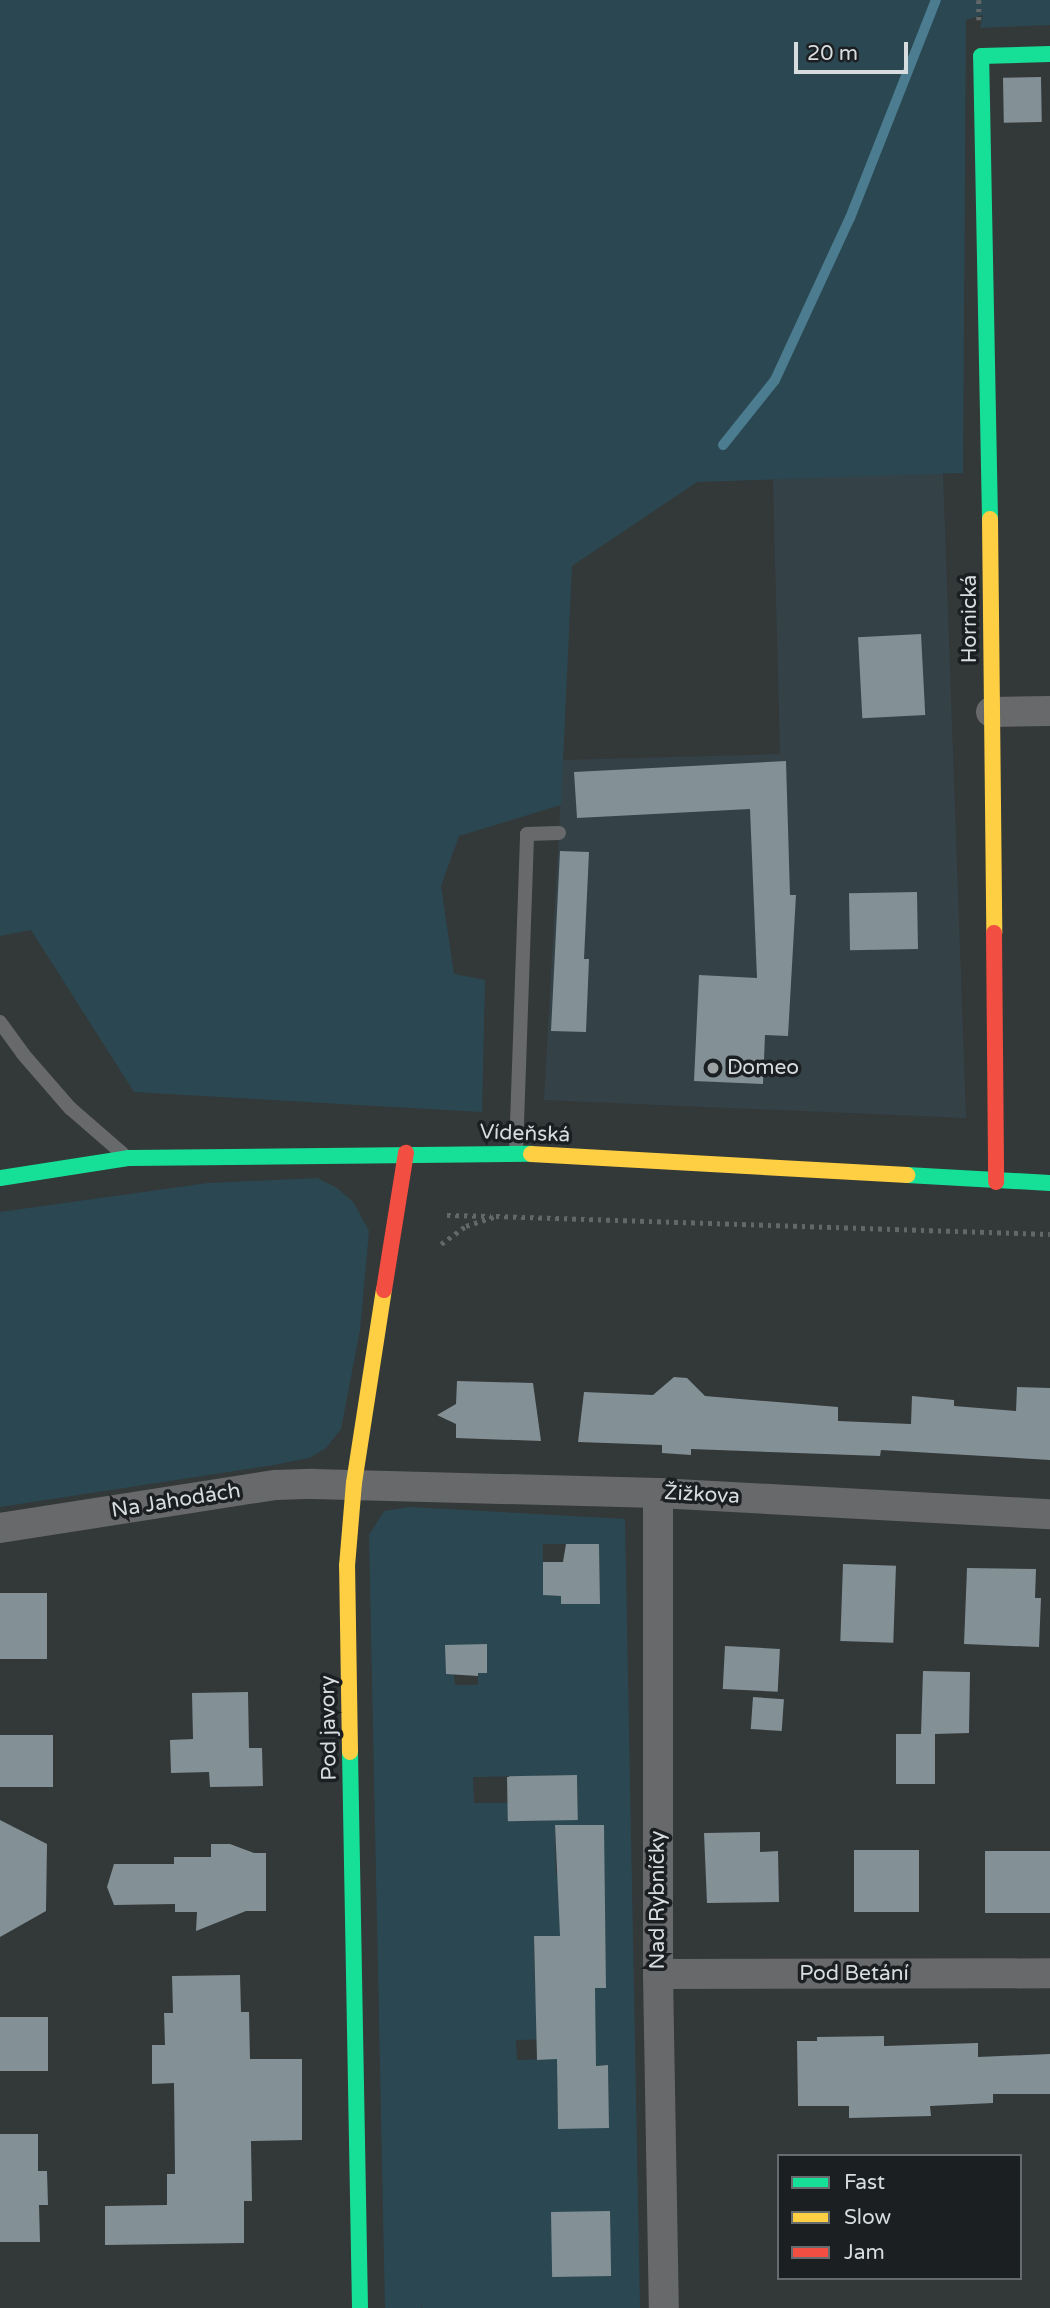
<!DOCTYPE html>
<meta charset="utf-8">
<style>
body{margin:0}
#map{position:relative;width:1050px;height:2308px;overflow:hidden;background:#333839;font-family:"Varela Round",sans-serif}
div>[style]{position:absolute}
.built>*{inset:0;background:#344248}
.green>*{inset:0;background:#2b4852}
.stream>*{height:10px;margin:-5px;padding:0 5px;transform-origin:5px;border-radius:5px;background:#4b7c8f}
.building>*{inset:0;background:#839095;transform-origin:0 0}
.path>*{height:4.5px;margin-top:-2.25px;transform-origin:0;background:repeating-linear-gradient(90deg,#646767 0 3.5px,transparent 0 8.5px)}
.lane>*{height:14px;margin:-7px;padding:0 7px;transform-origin:7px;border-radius:7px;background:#68696a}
.street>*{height:30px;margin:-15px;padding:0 15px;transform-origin:15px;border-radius:15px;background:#68696a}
.fast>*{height:16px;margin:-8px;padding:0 8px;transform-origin:8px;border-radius:8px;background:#16e098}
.slow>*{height:16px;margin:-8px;padding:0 8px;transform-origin:8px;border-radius:8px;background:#ffcf43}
.jam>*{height:16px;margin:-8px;padding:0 8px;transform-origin:8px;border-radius:8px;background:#f24e42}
.dots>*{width:19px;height:19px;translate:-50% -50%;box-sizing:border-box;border:4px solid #1b1f21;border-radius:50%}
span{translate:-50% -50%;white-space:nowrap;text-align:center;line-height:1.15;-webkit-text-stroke:7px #1b1f21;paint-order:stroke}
.street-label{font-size:21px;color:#d7dcde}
.poi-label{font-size:21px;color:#d7dcde}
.left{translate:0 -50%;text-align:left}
.legend{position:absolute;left:777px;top:2154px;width:245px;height:126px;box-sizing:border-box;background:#1b1f21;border:2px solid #666b6d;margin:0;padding:9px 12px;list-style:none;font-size:21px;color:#d7dcde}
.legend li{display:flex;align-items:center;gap:14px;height:35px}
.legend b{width:35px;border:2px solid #666b6d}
.scale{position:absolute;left:794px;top:42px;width:114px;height:32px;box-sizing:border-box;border:4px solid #d7dcde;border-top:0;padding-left:9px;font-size:21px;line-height:24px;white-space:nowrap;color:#d7dcde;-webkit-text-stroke:5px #1b1f21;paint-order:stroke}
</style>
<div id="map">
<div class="built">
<div style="clip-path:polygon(943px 473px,966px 1118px,544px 1100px,563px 760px,780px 754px,773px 479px)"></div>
</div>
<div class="green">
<div style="clip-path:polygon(0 0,1050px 0,1050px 25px,980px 28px,983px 15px,966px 20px,963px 473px,697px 482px,572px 566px,561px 805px,459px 836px,441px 886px,454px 974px,485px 980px,482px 1112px,134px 1092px,31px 930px,0 936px)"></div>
<div style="clip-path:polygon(317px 1178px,337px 1188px,354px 1203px,369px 1231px,360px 1330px,341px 1429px,326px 1448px,309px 1458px,274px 1465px,0 1507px,0 1212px,208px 1183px)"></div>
<div style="clip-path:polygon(evenodd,409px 1507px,625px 1519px,640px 2308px,422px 2308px,422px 2305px,421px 2308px,385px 2308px,369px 1535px,384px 1511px,409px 1507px,543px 1544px,599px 1544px,600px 1604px,562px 1604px,561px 1596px,543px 1595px,543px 1544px,409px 1507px,486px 1644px,486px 1673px,478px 1673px,478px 1685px,455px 1685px,454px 1674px,486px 1644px,409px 1507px,577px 1775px,578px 1804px,538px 1806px,537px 1821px,508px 1821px,508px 1803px,474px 1803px,473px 1777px,577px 1775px,409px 1507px,555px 1825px,603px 1825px,604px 1873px,556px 1874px,555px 1825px,409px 1507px,605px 1920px,606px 1987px,595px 1988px,595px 2019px,535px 1988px,534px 1937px,560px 1936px,605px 1920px,409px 1507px,554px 2039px,553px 2059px,517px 2060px,516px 2040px,554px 2039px,409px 1507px,608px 2065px,609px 2128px,558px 2128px,557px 2079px,588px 2066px,608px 2065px)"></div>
</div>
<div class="stream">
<div style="left:723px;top:445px;width:83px;rotate:-51.3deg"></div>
<div style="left:775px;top:380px;width:179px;rotate:-65.2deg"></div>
<div style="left:850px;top:218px;width:234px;rotate:-68.5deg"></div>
</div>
<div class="building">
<div style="left:1041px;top:77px;width:45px;height:38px;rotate:89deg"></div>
<div style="left:921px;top:634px;width:81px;height:63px;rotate:87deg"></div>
<div style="clip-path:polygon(786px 761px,790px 895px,796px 895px,788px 1036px,765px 1035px,763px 1084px,694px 1081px,699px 975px,757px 978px,750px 809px,577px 818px,574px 772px)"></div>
<div style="clip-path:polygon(560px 851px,589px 852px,584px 959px,589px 959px,586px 1032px,551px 1031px)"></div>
<div style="left:917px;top:892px;width:57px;height:68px;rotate:89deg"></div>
<div style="clip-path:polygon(674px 1377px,687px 1378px,705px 1396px,838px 1407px,838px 1421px,911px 1424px,912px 1396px,954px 1400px,954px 1406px,1016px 1411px,1017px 1387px,1050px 1388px,1050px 1460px,881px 1450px,880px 1456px,691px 1449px,691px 1455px,662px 1453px,662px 1445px,578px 1442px,584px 1392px,653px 1395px)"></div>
<div style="clip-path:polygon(457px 1381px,533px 1383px,541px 1441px,456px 1438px,456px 1424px,437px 1415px,456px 1404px)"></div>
<div style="clip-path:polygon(566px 1544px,599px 1544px,600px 1604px,561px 1604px,561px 1596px,543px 1595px,543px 1562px,563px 1562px)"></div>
<div style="left:843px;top:1564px;width:53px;height:77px;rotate:2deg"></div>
<div style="clip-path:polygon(967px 1568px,1036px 1569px,1035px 1598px,1041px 1598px,1039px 1647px,964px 1644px)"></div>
<div style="left:0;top:1593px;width:47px;height:66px"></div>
<div style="clip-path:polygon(487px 1644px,487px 1673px,478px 1673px,478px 1676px,446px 1674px,445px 1645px)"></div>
<div style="left:725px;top:1646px;width:55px;height:43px;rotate:3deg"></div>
<div style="clip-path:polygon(923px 1671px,970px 1672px,969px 1733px,935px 1734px,935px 1784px,896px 1784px,896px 1734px,921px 1734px)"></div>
<div style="clip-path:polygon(248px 1692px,249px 1748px,262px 1748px,263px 1786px,210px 1787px,209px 1772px,171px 1773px,170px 1740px,193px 1739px,192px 1693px)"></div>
<div style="left:753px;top:1697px;width:31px;height:32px;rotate:4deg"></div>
<div style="left:0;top:1735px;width:53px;height:52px"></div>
<div style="left:577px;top:1775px;width:45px;height:70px;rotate:89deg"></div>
<div style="clip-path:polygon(0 1820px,47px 1844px,46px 1911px,0 1937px)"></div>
<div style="clip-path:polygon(555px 1825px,604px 1825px,606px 1988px,595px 1988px,596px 2066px,608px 2065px,609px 2128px,558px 2129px,557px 2059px,537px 2060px,534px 1936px,560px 1936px)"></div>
<div style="clip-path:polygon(760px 1832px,760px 1852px,778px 1851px,779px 1902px,707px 1903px,704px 1833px)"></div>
<div style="clip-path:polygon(211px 1844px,230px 1844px,254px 1853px,266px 1853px,266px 1911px,246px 1911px,196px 1931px,197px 1912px,175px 1912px,175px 1904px,114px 1905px,107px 1887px,114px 1864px,174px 1864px,174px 1857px,211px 1857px)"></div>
<div style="left:854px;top:1850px;width:65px;height:62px"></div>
<div style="left:985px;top:1851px;width:65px;height:62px"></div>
<div style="clip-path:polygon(240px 1975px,241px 2012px,249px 2012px,250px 2059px,302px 2059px,302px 2140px,251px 2141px,252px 2201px,244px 2201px,244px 2243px,105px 2245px,105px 2206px,167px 2205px,167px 2174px,175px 2174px,174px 2083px,152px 2084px,152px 2045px,165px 2045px,164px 2013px,173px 2013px,172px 1976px)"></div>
<div style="left:0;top:2017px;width:48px;height:54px"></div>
<div style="clip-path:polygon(884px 2036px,884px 2046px,978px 2043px,978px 2057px,1050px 2054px,1050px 2094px,993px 2094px,993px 2103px,930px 2106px,931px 2116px,849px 2118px,849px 2106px,798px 2106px,797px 2041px,817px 2041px,817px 2037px)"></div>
<div style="clip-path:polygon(0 2134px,38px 2134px,38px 2171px,47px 2171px,48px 2205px,39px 2205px,40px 2242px,0 2242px)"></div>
<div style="left:610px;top:2211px;width:65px;height:59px;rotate:89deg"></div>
</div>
<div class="path">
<div style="left:979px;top:0;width:20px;rotate:90deg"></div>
<div style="left:447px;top:1215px;width:44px;rotate:1.3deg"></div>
<div style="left:441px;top:1244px;width:31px;rotate:-36deg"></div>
<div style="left:466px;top:1226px;width:32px;rotate:-18deg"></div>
<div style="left:496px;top:1216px;width:554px;rotate:1.86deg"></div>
</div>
<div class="lane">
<div style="left:0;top:1022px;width:39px;rotate:54deg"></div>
<div style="left:23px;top:1054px;width:72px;rotate:49deg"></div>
<div style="left:70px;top:1108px;width:69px;rotate:40.9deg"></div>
<div style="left:516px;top:1152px;width:318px;rotate:-88deg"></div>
<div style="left:527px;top:834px;width:32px;rotate:-2deg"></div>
</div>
<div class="street">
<div style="left:991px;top:712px;width:59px;rotate:-1deg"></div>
<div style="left:658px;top:1493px;width:481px;rotate:90deg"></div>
<div style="left:658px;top:1974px;width:334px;rotate:89deg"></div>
<div style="left:0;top:1528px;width:279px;rotate:-8.9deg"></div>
<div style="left:276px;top:1485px;width:37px;rotate:-2deg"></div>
<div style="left:313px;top:1484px;width:345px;rotate:1.5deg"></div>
<div style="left:658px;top:1493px;width:393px;rotate:3.1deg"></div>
<div style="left:658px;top:1974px;width:392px;rotate:-0.1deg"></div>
</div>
<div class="fast">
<div style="left:990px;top:519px;width:463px;rotate:-91.1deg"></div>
<div style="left:981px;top:56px;width:69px;rotate:-1.7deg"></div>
<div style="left:907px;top:1175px;width:143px;rotate:3.2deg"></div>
<div style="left:0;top:1178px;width:131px;rotate:-8.8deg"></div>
<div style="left:129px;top:1158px;width:402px;rotate:-0.6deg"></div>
<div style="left:350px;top:1752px;width:556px;rotate:88.97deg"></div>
</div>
<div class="slow">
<div style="left:990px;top:519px;width:414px;rotate:89.4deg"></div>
<div style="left:531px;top:1154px;width:377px;rotate:3.2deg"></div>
<div style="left:350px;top:1752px;width:186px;rotate:-90.9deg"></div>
<div style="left:347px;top:1566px;width:83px;rotate:-85.2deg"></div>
<div style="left:354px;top:1483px;width:195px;rotate:-81.2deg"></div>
</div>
<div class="jam">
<div style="left:994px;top:933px;width:249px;rotate:89.5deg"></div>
<div style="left:384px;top:1290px;width:139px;rotate:-80.9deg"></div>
</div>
<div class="dots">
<div style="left:713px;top:1068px;background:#9ea3a4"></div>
</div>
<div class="street-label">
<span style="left:970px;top:619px;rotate:-90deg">Hornická</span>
<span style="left:525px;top:1134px;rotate:2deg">Vídeňská</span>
<span style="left:702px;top:1495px;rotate:3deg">Žižkova</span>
<span style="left:176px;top:1501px;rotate:-9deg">Na Jahodách</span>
<span style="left:329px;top:1728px;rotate:-91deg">Pod javory</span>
<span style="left:658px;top:1900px;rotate:-90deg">Nad Rybníčky</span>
<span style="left:854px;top:1974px">Pod Betání</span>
</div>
<div class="poi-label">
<span class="left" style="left:727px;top:1068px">Domeo</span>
</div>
<ul class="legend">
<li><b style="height:9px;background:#16e098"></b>Fast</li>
<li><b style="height:9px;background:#ffcf43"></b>Slow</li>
<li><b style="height:9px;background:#f24e42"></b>Jam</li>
</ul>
<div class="scale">20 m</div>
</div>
